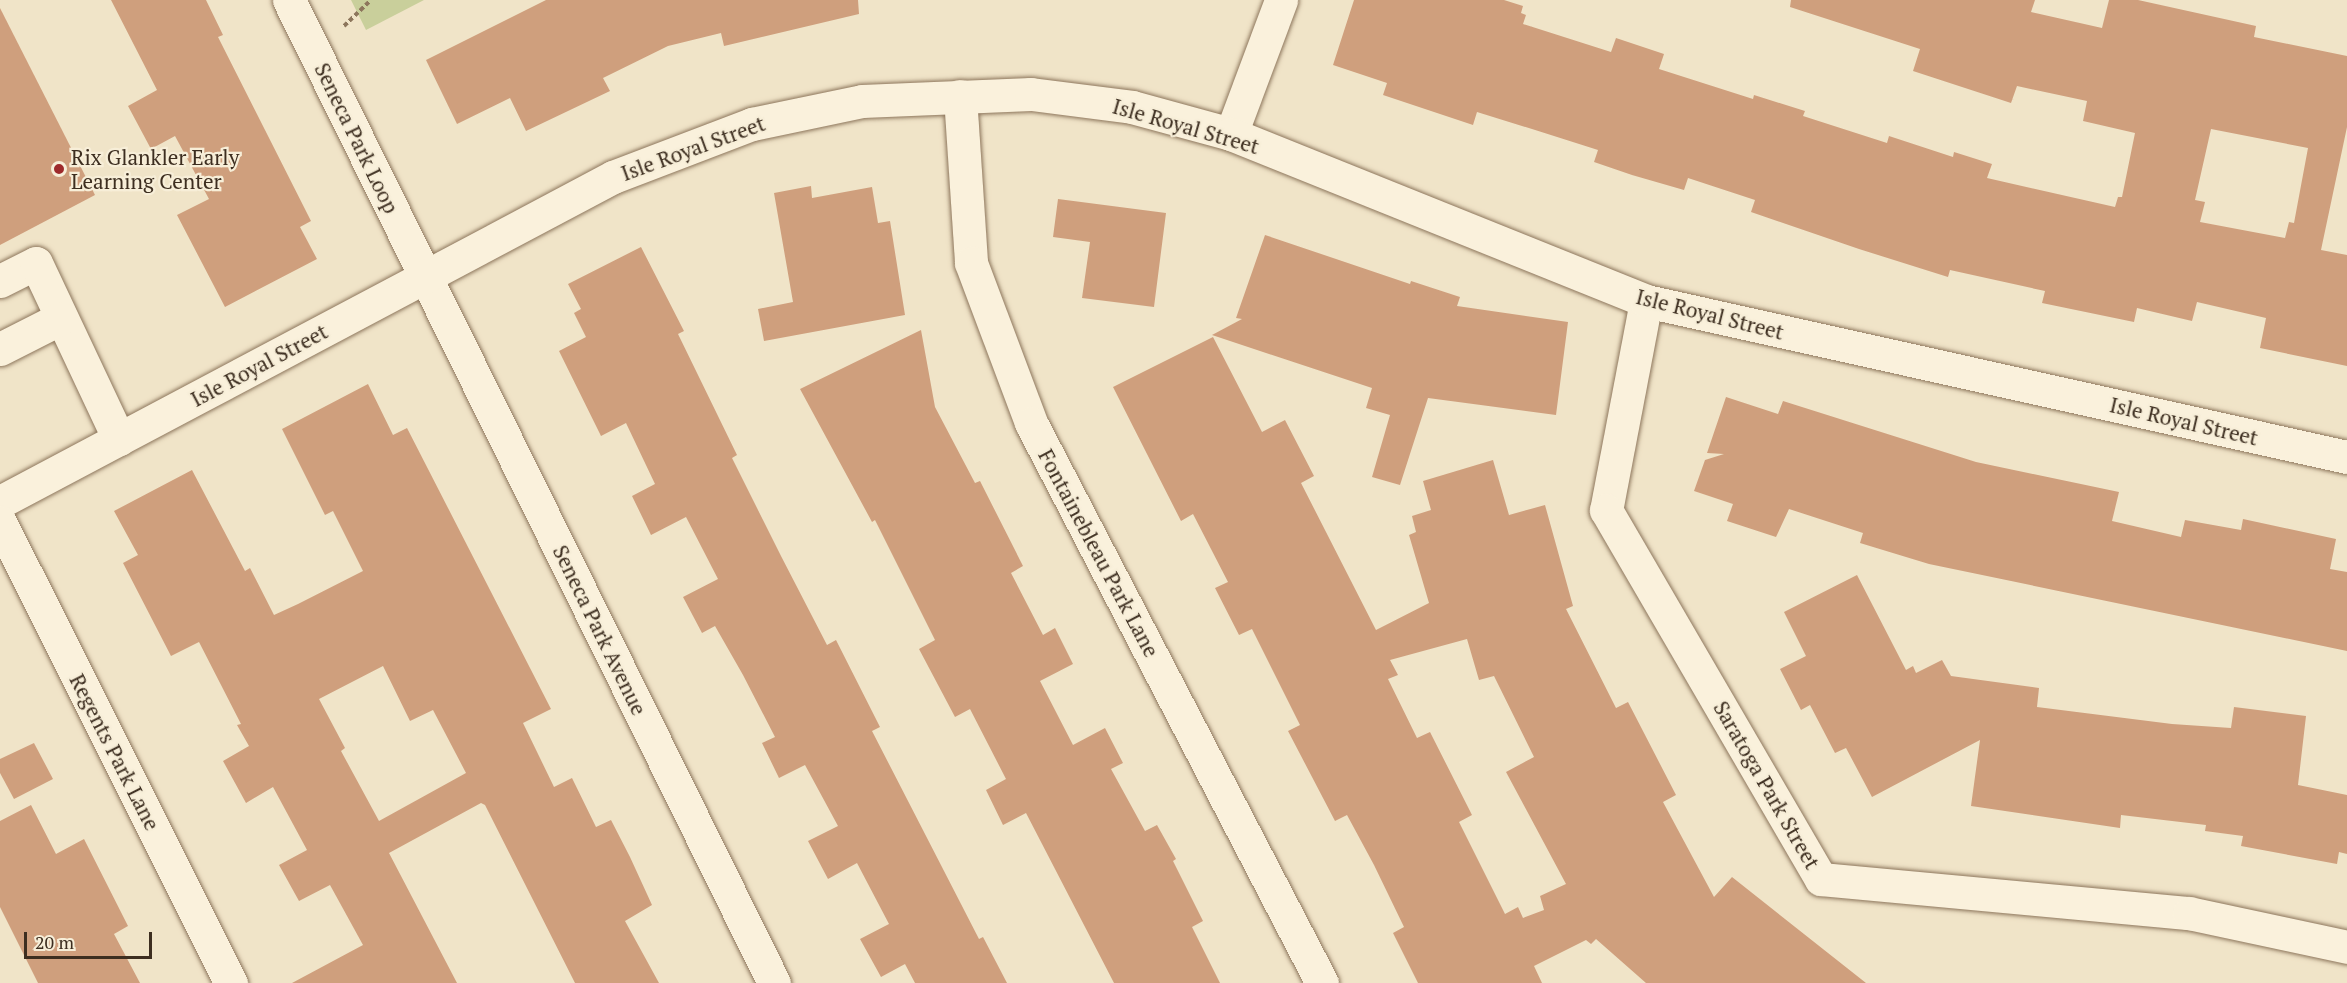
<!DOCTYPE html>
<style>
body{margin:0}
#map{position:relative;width:2347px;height:983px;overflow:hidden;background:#f0e4c8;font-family:"PT Serif",serif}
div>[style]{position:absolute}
.green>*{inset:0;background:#c9cf9b}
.building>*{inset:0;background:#cf9f7d}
.path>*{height:4px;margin-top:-2px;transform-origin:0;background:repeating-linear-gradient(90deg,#8d765c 0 4.5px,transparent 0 7.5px)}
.roads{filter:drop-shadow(0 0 2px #8d765c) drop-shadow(0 0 2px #8d765c)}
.minor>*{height:33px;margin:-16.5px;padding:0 16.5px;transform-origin:16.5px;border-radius:16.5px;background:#faf1dc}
.dots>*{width:16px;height:16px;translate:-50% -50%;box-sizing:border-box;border:3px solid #f7eed8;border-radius:50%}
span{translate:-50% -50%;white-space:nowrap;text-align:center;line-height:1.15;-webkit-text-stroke:4.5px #f7eed8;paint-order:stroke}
.street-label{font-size:21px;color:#3d2e20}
.poi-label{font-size:21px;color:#3d2e20}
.left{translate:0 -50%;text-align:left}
.scale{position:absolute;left:24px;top:932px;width:128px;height:27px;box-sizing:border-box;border:3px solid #3d2e20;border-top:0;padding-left:8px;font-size:18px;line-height:21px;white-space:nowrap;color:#3d2e20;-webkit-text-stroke:4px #f7eed8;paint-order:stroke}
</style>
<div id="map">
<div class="green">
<div style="clip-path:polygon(351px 0,424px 0,366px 30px)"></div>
</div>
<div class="building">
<div style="clip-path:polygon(111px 0,206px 0,223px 35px,218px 37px,311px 221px,300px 227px,317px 259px,225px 307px,177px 215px,209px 199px,175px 136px,151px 149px,128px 106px,157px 90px)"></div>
<div style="clip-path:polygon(546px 0,858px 0,859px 14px,724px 46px,721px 33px,668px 46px,603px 78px,610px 91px,526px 131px,510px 98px,457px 124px,426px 60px)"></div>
<div style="clip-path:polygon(evenodd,1354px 0,1504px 0,1523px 6px,1521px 13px,1526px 15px,1523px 24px,1611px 52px,1616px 38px,1664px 54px,1659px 69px,1753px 99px,1754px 95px,1805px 111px,1803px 116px,1887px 143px,1889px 136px,1953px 157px,1954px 152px,1992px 164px,1987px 178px,2115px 207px,2118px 197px,2122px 197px,2135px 133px,2083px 121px,2087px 101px,2017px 86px,2011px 103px,1913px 71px,1920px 49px,1790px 7px,1791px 0,2035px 0,2031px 12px,2102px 28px,2109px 0,2138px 0,2256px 26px,2254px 37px,2347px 56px,2347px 127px,2321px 250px,2347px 255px,2347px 366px,2260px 348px,2266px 318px,2197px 302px,2192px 321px,2137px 308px,2134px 322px,2042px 303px,2045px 291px,1950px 270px,1948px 277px,1859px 249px,1751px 212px,1755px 200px,1688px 178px,1684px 190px,1632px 175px,1594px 162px,1598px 150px,1532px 129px,1477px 112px,1473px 125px,1383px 95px,1387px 83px,1333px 65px,1354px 0,2211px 129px,2308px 148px,2294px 223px,2289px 222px,2285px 238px,2200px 222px,2205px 202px,2195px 200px,2211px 129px)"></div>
<div style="clip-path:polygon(0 8px,95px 195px,0 245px)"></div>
<div style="clip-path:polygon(811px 186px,812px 198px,872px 187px,878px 223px,890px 221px,905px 315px,764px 341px,758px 309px,793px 302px,774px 193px)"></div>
<div style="clip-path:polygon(1058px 199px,1166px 213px,1154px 307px,1082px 298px,1090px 242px,1053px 237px)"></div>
<div style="clip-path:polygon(1265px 235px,1410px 284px,1411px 281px,1460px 297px,1457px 306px,1568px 322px,1556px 415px,1428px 398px,1400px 485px,1372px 477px,1390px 415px,1366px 408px,1372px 388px,1212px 335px,1242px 319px,1236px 318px)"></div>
<div style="clip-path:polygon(641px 247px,684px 331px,678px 334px,737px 455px,732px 458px,781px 556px,827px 645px,836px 640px,880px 727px,872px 731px,979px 939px,983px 937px,1007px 983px,915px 983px,905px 964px,881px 977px,860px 939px,889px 924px,857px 863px,828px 879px,808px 841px,838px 826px,805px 765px,779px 778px,762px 743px,775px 737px,743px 675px,715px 626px,702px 633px,683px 597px,718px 579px,686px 517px,651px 535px,632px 496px,655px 484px,626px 423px,601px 436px,559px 351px,586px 337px,574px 313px,581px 309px,568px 284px)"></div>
<div style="clip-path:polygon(921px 330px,935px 407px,975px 483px,980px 481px,1023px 566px,1011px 573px,1043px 635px,1055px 628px,1073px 664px,1040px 681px,1073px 745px,1105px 728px,1123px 763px,1111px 769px,1145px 831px,1157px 825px,1176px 859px,1173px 861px,1203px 921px,1192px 927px,1220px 983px,1114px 983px,1026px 813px,1003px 825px,986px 790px,1006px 779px,970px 709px,955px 717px,919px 649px,935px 640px,875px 520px,872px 522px,800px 389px)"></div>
<div style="clip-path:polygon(evenodd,1213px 337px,1262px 432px,1285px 420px,1314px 476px,1301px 483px,1376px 630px,1429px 603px,1409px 535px,1416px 532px,1412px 516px,1431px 510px,1423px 481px,1493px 460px,1509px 515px,1545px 505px,1573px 606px,1566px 609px,1616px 708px,1628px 702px,1676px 795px,1663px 802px,1714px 897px,1732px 877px,1866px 983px,1646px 983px,1596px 939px,1591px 944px,1586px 940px,1534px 966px,1542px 983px,1418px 983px,1393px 933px,1404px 927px,1374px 865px,1347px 815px,1335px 821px,1288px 731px,1300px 725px,1252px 629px,1239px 635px,1215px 588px,1228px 582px,1193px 514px,1181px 521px,1113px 387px,1213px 337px,1467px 639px,1479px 680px,1494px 676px,1534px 757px,1506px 772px,1566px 884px,1540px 896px,1544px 910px,1523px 918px,1518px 907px,1505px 914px,1459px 822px,1472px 815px,1430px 732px,1417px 738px,1388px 679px,1398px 675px,1390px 660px,1467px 639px)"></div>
<div style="clip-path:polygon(evenodd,368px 384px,393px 435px,407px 428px,551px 709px,523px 723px,554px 787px,572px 778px,596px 827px,611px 820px,630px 857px,652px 905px,625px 921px,659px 983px,575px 983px,485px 805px,481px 803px,389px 853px,457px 983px,292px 983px,363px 945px,330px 885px,299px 901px,279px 865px,307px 850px,273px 787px,246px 803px,223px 761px,249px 746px,237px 725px,241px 724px,199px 642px,171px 656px,123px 563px,138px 555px,114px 511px,192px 470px,245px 571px,250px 568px,274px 615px,298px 604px,363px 571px,333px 511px,325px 515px,282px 429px,368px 384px,383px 666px,410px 721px,433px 710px,466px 773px,379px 821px,341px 751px,345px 748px,319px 699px,383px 666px)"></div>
<div style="clip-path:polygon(1726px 397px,1778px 414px,1783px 401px,1976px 462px,2119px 492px,2112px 521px,2181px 537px,2185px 520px,2241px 530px,2243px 519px,2336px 539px,2330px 569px,2347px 572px,2347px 651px,1929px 564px,1860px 543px,1863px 533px,1789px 509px,1776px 537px,1727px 521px,1733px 504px,1694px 491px,1705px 460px,1724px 454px,1707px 453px)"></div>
<div style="clip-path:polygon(1857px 575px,1906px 670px,1913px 666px,1916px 673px,1942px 660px,1951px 676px,2039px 688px,2037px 707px,2172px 724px,2231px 728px,2234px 707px,2306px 716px,2298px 785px,2347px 795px,2347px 854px,2339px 852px,2337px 864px,2241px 846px,2243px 836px,2205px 831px,2206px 825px,2121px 815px,2120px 828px,1971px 806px,1980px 740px,1872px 797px,1846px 748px,1835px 753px,1810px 705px,1801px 710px,1780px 669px,1806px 656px,1784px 612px)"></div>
<div style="clip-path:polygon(34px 743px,53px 779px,14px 799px,0 773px,0 759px)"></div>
<div style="clip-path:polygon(31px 805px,56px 854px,84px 839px,128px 926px,114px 934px,140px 983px,38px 983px,0 907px,0 821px)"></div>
</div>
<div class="path">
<div style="left:344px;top:26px;width:37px;rotate:-44deg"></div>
</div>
<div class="roads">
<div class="minor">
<div style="left:289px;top:0;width:1096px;rotate:63.74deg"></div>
<div style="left:960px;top:96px;width:167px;rotate:86.2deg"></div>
<div style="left:971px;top:263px;width:171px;rotate:69.4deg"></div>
<div style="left:1031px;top:423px;width:631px;rotate:62.54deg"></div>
<div style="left:1231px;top:134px;width:143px;rotate:-69.5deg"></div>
<div style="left:0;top:281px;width:40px;rotate:-26.6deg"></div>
<div style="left:36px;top:263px;width:195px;rotate:64.8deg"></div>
<div style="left:1646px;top:301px;width:213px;rotate:100.8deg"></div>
<div style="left:1606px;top:510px;width:427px;rotate:59.8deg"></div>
<div style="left:1821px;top:879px;width:370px;rotate:5.3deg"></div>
<div style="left:2189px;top:913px;width:162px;rotate:12.1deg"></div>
<div style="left:0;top:349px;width:68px;rotate:-26.9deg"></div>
<div style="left:0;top:502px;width:694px;rotate:-27.93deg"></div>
<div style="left:613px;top:177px;width:149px;rotate:-20.9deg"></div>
<div style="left:752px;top:124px;width:112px;rotate:-11.8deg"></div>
<div style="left:862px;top:101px;width:169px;rotate:-2.4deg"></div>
<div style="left:1031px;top:94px;width:102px;rotate:7.3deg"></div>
<div style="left:1132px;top:107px;width:103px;rotate:15.3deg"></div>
<div style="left:1231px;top:134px;width:447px;rotate:21.9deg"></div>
<div style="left:1646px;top:301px;width:718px;rotate:12.55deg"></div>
<div style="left:0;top:522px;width:516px;rotate:63.39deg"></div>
</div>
</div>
<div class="dots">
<div style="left:59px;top:169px;background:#9e2a2b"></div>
</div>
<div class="street-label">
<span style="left:1186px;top:126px;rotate:16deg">Isle Royal Street</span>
<span style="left:357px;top:138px;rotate:64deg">Seneca Park Loop</span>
<span style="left:693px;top:148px;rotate:-20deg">Isle Royal Street</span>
<span style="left:1710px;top:314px;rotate:14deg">Isle Royal Street</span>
<span style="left:259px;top:365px;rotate:-28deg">Isle Royal Street</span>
<span style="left:2184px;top:421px;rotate:13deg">Isle Royal Street</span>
<span style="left:1099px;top:553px;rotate:62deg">Fontainebleau Park Lane</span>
<span style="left:600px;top:630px;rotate:64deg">Seneca Park Avenue</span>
<span style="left:115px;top:752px;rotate:63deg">Regents Park Lane</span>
<span style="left:1767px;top:785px;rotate:60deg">Saratoga Park Street</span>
</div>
<div class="poi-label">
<span class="left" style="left:71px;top:169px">Rix Glankler Early<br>Learning Center</span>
</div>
<div class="scale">20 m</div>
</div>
